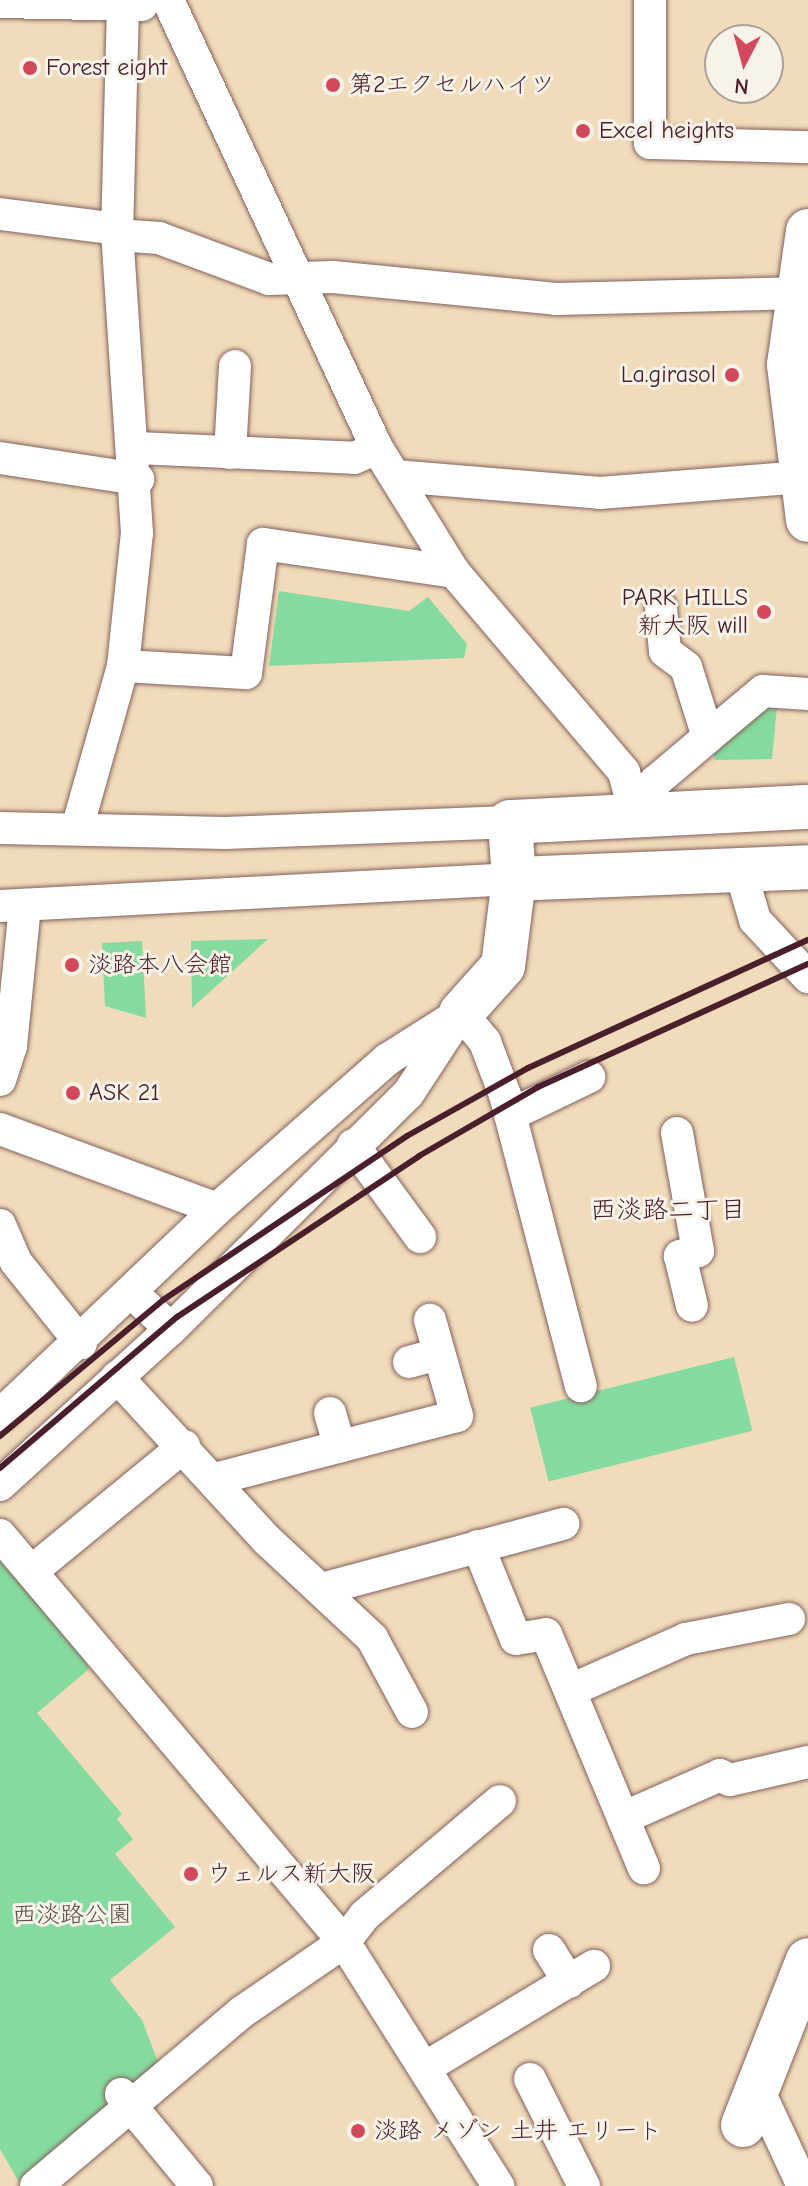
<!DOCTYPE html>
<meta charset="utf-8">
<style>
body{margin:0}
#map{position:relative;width:808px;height:2186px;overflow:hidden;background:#f0dbba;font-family:"Comic Neue","Klee One",sans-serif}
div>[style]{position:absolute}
.green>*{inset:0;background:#85db9f;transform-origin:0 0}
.roads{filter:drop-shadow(0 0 2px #84615d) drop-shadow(0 0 2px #84615d)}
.street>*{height:32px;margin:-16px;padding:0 16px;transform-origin:16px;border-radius:16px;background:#fff}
.secondary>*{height:44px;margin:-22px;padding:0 22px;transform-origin:22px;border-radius:22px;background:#fff}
.rail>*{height:6px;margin:-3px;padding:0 3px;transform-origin:3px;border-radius:3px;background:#4a1f2b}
.dots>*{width:22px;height:22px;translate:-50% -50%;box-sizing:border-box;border:4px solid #f7f3e8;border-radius:50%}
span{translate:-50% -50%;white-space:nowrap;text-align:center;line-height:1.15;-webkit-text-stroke:6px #f7f3e8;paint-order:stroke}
.poi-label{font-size:24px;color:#4a1f2b}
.left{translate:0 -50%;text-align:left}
.right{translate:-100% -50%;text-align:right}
.park-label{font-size:24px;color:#594e48}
.neighbourhood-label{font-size:26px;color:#4a1f2b}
.north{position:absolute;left:704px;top:24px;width:80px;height:80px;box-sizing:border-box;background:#f7f3e8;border:2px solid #b29e9c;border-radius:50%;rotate:186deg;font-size:22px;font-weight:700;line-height:32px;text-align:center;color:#4a1f2b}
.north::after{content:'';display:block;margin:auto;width:28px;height:36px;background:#d1495b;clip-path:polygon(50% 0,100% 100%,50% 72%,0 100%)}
</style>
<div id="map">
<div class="green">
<div style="clip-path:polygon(279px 591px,409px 611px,428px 597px,467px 644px,464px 658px,269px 666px)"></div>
<div style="clip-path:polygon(766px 702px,777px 707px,772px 759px,715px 760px,712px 751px)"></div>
<div style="clip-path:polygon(268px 939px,192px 1008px,191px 941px)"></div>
<div style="clip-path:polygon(142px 941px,146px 1018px,105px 1006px,102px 943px)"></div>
<div style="left:734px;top:1357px;width:76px;height:210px;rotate:76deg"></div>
<div style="clip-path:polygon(0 1553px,75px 1639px,89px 1669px,37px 1713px,122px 1814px,117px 1819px,133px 1839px,115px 1854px,175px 1927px,110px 1980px,142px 2020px,158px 2062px,19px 2182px,0 2149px)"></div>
</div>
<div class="roads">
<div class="street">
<div style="left:168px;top:0;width:494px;rotate:65deg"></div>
<div style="left:377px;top:448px;width:146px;rotate:58.2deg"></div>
<div style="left:454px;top:572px;width:262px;rotate:49.6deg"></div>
<div style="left:624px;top:772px;width:44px;rotate:75.7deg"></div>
<div style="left:650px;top:0;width:143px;rotate:90deg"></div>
<div style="left:650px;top:143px;width:158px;rotate:1.5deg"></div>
<div style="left:0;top:2px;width:142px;rotate:1.2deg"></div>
<div style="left:0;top:214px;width:118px;rotate:7.3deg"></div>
<div style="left:117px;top:235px;width:42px;rotate:4.1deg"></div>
<div style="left:159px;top:238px;width:117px;rotate:20.4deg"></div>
<div style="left:269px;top:279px;width:64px;rotate:-1.8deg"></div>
<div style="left:333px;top:277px;width:224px;rotate:5.6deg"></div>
<div style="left:556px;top:299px;width:239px;rotate:-1.4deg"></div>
<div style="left:137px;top:448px;width:217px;rotate:2.6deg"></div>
<div style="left:354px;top:458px;width:25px;rotate:-23deg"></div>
<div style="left:230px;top:453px;width:87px;rotate:-86.7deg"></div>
<div style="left:0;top:458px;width:140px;rotate:8.7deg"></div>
<div style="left:395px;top:476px;width:206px;rotate:4.7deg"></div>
<div style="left:600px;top:493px;width:203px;rotate:-4.5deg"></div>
<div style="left:123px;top:666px;width:123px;rotate:3.3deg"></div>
<div style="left:246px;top:673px;width:130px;rotate:-82.5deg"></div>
<div style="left:263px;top:544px;width:193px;rotate:8.3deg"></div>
<div style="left:708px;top:737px;width:72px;rotate:-39.9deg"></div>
<div style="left:763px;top:691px;width:45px;rotate:3.8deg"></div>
<div style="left:635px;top:815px;width:39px;rotate:-59deg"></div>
<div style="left:655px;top:782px;width:70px;rotate:-40.3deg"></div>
<div style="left:708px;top:737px;width:73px;rotate:-107.4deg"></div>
<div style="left:686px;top:667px;width:26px;rotate:-143deg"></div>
<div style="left:665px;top:651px;width:43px;rotate:-95.3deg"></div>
<div style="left:78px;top:825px;width:165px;rotate:-74.2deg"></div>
<div style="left:123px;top:666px;width:134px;rotate:-84deg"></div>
<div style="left:137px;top:533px;width:299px;rotate:-93.8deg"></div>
<div style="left:117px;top:235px;width:227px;rotate:-88.5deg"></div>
<div style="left:0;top:828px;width:225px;rotate:1.3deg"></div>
<div style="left:225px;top:833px;width:285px;rotate:-2.2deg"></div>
<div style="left:742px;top:876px;width:46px;rotate:73.5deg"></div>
<div style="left:755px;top:920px;width:78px;rotate:47.1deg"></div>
<div style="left:0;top:906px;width:515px;rotate:-3.01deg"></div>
<div style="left:461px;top:1013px;width:38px;rotate:50deg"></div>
<div style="left:485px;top:1042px;width:57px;rotate:69.3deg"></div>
<div style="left:505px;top:1095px;width:301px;rotate:75.4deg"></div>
<div style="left:0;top:1080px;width:36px;rotate:-72deg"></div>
<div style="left:11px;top:1046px;width:142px;rotate:-84.3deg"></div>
<div style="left:510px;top:1115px;width:88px;rotate:-25.7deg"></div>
<div style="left:0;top:1129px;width:231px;rotate:20.2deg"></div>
<div style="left:677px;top:1133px;width:120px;rotate:79.9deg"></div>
<div style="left:698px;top:1251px;width:19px;rotate:164deg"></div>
<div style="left:680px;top:1256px;width:51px;rotate:76.5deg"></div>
<div style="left:353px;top:1145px;width:114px;rotate:53.9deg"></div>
<div style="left:0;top:1225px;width:40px;rotate:66.6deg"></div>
<div style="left:16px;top:1262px;width:104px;rotate:51.3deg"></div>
<div style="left:131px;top:1292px;width:54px;rotate:42.8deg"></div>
<div style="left:409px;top:1362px;width:31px;rotate:-15deg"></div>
<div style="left:117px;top:1377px;width:222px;rotate:47.4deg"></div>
<div style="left:267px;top:1540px;width:144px;rotate:43deg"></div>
<div style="left:372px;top:1638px;width:84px;rotate:61.6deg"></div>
<div style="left:330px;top:1413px;width:35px;rotate:74deg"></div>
<div style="left:0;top:1415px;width:299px;rotate:-43.5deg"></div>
<div style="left:217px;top:1209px;width:227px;rotate:-41.3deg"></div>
<div style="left:388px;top:1059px;width:75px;rotate:-32.4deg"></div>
<div style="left:215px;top:1479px;width:250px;rotate:-14.6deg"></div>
<div style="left:457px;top:1416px;width:100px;rotate:-105.7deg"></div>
<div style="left:0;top:1485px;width:231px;rotate:-42.4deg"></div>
<div style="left:171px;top:1329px;width:334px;rotate:-44.8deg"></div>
<div style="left:408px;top:1094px;width:97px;rotate:-56.8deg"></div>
<div style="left:0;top:1535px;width:533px;rotate:49.8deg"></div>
<div style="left:344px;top:1942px;width:289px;rotate:57.7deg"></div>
<div style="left:478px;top:1546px;width:100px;rotate:67.8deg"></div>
<div style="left:516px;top:1639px;width:30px;rotate:-9deg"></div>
<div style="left:546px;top:1634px;width:254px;rotate:67.3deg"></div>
<div style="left:32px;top:1571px;width:197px;rotate:-39.4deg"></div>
<div style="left:322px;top:1589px;width:250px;rotate:-15.1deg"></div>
<div style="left:571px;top:1690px;width:126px;rotate:-23.9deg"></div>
<div style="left:686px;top:1639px;width:105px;rotate:-11deg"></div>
<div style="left:623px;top:1818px;width:106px;rotate:-23.9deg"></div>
<div style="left:720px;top:1775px;width:11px;rotate:27deg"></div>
<div style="left:730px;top:1780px;width:80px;rotate:-13deg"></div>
<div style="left:549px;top:1950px;width:38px;rotate:58deg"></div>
<div style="left:428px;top:2066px;width:194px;rotate:-31.1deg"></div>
<div style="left:530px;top:2079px;width:120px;rotate:63.2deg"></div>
<div style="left:757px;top:2087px;width:109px;rotate:65.1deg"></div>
<div style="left:121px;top:2094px;width:119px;rotate:50.4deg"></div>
<div style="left:36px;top:2186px;width:270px;rotate:-40.2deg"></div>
<div style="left:242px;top:2012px;width:124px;rotate:-34.5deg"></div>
<div style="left:344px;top:1942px;width:33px;rotate:-52deg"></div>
<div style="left:364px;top:1916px;width:178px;rotate:-40.2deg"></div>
</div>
<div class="secondary">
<div style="left:808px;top:231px;width:135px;rotate:98.1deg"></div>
<div style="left:789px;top:365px;width:156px;rotate:83deg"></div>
<div style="left:514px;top:879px;width:294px;rotate:-2.3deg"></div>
<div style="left:461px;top:1013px;width:63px;rotate:-48.2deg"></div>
<div style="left:503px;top:966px;width:88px;rotate:-82.8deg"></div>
<div style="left:514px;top:879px;width:57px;rotate:-94deg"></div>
<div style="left:510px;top:822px;width:298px;rotate:-2.9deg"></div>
<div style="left:743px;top:2125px;width:177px;rotate:-68.5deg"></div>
</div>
</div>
<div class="rail">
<div style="left:0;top:1436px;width:212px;rotate:-39.8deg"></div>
<div style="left:163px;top:1300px;width:294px;rotate:-33.9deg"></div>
<div style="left:407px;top:1136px;width:139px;rotate:-29.3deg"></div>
<div style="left:528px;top:1068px;width:308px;rotate:-24.6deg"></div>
<div style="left:0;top:1468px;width:233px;rotate:-40.5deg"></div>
<div style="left:177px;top:1317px;width:291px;rotate:-33.6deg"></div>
<div style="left:419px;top:1156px;width:138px;rotate:-30.1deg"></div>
<div style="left:538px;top:1087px;width:297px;rotate:-24.5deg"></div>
</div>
<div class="dots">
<div style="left:30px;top:68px;background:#d1495b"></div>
<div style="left:333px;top:85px;background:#d1495b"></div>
<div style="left:583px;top:131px;background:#d1495b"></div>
<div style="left:732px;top:375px;background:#d1495b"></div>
<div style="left:764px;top:612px;background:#d1495b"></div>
<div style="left:72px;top:965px;background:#d1495b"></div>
<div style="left:73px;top:1093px;background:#d1495b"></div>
<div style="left:191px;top:1874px;background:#d1495b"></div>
<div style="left:358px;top:2131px;background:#d1495b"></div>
</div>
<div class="poi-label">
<span class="left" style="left:46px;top:68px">Forest eight</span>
<span class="left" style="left:349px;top:85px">第2エクセルハイツ</span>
<span class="left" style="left:599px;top:131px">Excel heights</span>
<span class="right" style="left:716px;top:375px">La.girasol</span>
<span class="right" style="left:748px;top:612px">PARK HILLS<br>新大阪 will</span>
<span class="left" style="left:88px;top:965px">淡路本八会館</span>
<span class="left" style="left:89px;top:1093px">ASK 21</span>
<span class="left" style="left:207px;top:1874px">ウェルス新大阪</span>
<span class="left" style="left:374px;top:2131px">淡路 メゾン 土井 エリート</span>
</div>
<div class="park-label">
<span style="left:72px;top:1915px">西淡路公園</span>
</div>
<div class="neighbourhood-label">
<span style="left:668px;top:1211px">西淡路二丁目</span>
</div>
<div class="north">N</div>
</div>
